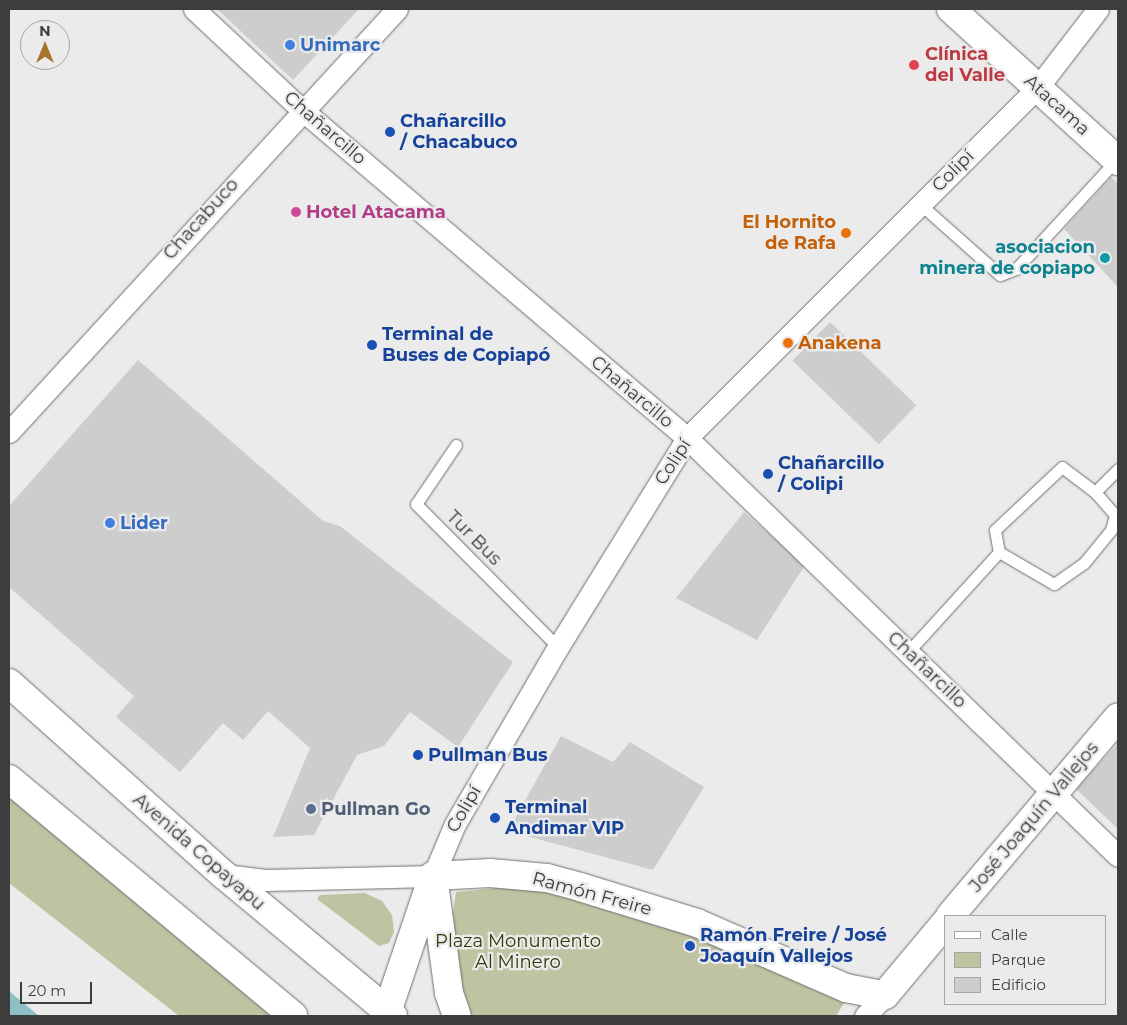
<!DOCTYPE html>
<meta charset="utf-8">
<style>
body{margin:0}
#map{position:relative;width:1127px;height:1025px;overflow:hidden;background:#ebebec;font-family:Montserrat,sans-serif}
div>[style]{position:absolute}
.green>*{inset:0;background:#bfc3a1}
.water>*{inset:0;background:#8cc0c4}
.building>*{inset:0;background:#cdcdce;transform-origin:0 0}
.roads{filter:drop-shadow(0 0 1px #6f6f70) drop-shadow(0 0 1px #6f6f70)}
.lane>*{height:11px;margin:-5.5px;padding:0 5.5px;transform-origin:5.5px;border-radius:5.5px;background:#fff}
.street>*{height:21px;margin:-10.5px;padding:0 10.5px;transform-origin:10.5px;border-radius:10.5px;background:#fff}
.secondary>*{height:28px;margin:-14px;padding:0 14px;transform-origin:14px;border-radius:14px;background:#fff}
.primary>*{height:28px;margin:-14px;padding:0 14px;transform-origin:14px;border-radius:14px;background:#fff}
.highway>*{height:28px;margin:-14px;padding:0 14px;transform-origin:14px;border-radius:14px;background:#fff}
.dots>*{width:14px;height:14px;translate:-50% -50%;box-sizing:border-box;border:2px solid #ebebec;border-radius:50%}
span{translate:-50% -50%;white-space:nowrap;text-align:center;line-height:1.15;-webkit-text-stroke:4.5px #ebebec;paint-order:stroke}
.shop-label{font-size:18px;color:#366cbe;font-weight:700}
.left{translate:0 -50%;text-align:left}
.health-label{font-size:18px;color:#be3a42;font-weight:700}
.street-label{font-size:18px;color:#3d3d3d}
.transit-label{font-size:18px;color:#164399;font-weight:700}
.hotel-label{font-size:18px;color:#b23c85;font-weight:700}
.food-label{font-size:18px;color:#c56008;font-weight:700}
.right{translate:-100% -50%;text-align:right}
.culture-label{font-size:18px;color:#0d838f;font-weight:700}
.service-label{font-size:18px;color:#4e5e75;font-weight:700}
.park-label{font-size:18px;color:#353706}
.frame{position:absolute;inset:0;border:10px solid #3d3d3d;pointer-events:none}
.legend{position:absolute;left:944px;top:915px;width:162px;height:90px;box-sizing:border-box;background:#ebebec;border:1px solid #a5a5a6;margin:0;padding:6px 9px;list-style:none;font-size:15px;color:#3d3d3d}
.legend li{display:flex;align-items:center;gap:10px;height:25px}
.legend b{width:25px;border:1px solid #a5a5a6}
.north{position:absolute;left:20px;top:20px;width:50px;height:50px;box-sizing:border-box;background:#ebebec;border:1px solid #a5a5a6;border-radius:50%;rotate:0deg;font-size:14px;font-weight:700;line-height:20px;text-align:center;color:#3d3d3d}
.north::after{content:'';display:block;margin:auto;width:18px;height:22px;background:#a5732a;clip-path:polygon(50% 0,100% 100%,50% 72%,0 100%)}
.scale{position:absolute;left:20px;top:982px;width:72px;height:22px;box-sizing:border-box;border:2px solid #3d3d3d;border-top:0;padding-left:6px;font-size:15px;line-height:18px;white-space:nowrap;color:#3d3d3d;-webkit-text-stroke:4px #ebebec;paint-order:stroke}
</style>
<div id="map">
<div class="green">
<div style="clip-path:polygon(9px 792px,277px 1016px,179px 1016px,9px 883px)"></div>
<div style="clip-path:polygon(517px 886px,610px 904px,849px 995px,836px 1016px,466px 1016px,451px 927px,456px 892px)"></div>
<div style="clip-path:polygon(365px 893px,382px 901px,392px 915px,394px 932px,389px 943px,379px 946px,317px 899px,320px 895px)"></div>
</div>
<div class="water">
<div style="clip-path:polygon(9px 991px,39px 1016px,9px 1016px)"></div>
</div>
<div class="building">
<div style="clip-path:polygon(217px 9px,359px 9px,293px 80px)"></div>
<div style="clip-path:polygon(1111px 177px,1118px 183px,1118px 287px,1064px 229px)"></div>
<div style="left:830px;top:322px;width:120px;height:54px;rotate:44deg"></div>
<div style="clip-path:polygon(138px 360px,323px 521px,340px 526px,513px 662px,458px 747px,410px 712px,384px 746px,357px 755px,314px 835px,273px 837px,310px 748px,268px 711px,243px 740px,223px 723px,180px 772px,116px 717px,134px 696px,9px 587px,9px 506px)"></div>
<div style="clip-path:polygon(744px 512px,805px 565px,757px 640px,676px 598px)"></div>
<div style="clip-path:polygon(561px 736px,613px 762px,630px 742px,704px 787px,653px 870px,508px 831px)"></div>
<div style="clip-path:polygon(1118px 743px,1118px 829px,1076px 789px)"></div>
</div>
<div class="roads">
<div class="lane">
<div style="left:920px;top:204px;width:107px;rotate:41.6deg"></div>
<div style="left:1000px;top:275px;width:17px;rotate:-21deg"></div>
<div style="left:1016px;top:269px;width:149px;rotate:-47.4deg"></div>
<div style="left:456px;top:445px;width:71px;rotate:124.1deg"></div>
<div style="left:416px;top:504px;width:202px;rotate:45.2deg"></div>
<div style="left:1095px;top:492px;width:33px;rotate:-45deg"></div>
<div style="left:908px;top:652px;width:135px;rotate:-47.7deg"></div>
<div style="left:999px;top:552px;width:64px;rotate:30.2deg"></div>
<div style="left:1054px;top:584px;width:37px;rotate:-35deg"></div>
<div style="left:1084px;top:563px;width:43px;rotate:-50.7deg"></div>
<div style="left:1111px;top:530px;width:16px;rotate:-75deg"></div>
<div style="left:1115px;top:515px;width:30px;rotate:-131deg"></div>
<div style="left:1095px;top:492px;width:41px;rotate:-142.9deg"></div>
<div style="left:1062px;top:467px;width:92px;rotate:136.8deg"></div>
<div style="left:995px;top:530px;width:22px;rotate:80deg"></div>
</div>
<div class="street">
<div style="left:194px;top:9px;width:146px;rotate:43.1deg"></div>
<div style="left:301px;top:109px;width:507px;rotate:40.44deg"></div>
<div style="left:687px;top:438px;width:600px;rotate:44.12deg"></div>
<div style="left:9px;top:432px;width:574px;rotate:-47.47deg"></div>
<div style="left:224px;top:875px;width:42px;rotate:6.8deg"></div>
<div style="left:266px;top:880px;width:167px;rotate:-1.4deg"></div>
<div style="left:433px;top:876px;width:56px;rotate:-67.1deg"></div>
<div style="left:455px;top:824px;width:205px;rotate:-59.8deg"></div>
<div style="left:558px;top:647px;width:246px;rotate:-58.3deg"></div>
<div style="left:687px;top:438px;width:496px;rotate:-45deg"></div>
<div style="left:1038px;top:87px;width:98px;rotate:-52.4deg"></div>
<div style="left:865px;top:1016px;width:29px;rotate:-46deg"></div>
</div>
<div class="secondary">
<div style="left:950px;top:916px;width:260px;rotate:-49.8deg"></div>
<div style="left:387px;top:1012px;width:144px;rotate:-71.3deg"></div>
<div style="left:433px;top:876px;width:57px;rotate:-3deg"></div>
<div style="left:490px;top:873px;width:57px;rotate:5deg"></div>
<div style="left:547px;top:878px;width:34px;rotate:15deg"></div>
<div style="left:580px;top:887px;width:122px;rotate:17.1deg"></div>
<div style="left:697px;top:923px;width:163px;rotate:23.6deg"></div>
<div style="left:846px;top:988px;width:25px;rotate:11deg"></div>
<div style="left:871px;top:993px;width:14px;rotate:8deg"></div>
<div style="left:885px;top:995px;width:95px;rotate:-50.1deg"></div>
</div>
<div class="primary">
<div style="left:951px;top:9px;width:226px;rotate:42.3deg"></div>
</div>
<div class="highway">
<div style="left:9px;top:683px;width:288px;rotate:41.8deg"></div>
<div style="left:224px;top:875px;width:220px;rotate:39.8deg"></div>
<div style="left:9px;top:779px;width:370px;rotate:39.8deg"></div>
<div style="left:433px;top:876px;width:118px;rotate:82.2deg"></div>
<div style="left:449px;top:993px;width:24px;rotate:71deg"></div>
</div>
</div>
<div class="dots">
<div style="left:290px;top:45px;background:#3f7fe0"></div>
<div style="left:914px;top:65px;background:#e0444e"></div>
<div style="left:390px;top:132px;background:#1a4fb4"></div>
<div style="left:296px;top:212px;background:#d1479c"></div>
<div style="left:846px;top:233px;background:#e8710a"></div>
<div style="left:1105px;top:258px;background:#0f9aa8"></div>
<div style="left:788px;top:343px;background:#e8710a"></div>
<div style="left:372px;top:345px;background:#1a4fb4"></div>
<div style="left:768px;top:474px;background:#1a4fb4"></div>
<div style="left:110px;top:523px;background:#3f7fe0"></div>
<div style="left:418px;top:755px;background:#1a4fb4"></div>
<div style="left:311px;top:809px;background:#5c6f8a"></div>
<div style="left:495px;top:818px;background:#1a4fb4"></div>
<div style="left:690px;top:946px;background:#1a4fb4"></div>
</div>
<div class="shop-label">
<span class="left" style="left:300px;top:45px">Unimarc</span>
<span class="left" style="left:120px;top:523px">Lider</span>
</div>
<div class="health-label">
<span class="left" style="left:925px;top:65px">Clínica<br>del Valle</span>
</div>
<div class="street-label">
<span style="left:1057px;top:105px;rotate:42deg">Atacama</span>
<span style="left:325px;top:128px;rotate:41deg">Chañarcillo</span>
<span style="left:953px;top:171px;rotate:-45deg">Colipí</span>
<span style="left:201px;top:219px;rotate:-48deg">Chacabuco</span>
<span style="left:632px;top:392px;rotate:40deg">Chañarcillo</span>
<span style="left:673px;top:462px;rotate:-57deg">Colipí</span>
<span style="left:474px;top:538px;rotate:45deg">Tur Bus</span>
<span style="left:927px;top:670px;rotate:44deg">Chañarcillo</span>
<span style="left:464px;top:809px;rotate:-60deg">Colipí</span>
<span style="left:1034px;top:817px;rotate:-50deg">José Joaquín Vallejos</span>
<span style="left:199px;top:852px;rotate:41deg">Avenida Copayapu</span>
<span style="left:592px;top:894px;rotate:15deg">Ramón Freire</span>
</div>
<div class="transit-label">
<span class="left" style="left:400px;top:132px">Chañarcillo<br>/ Chacabuco</span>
<span class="left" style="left:382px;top:345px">Terminal de<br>Buses de Copiapó</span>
<span class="left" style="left:778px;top:474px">Chañarcillo<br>/ Colipi</span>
<span class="left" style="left:428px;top:755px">Pullman Bus</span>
<span class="left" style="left:505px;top:818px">Terminal<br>Andimar VIP</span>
<span class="left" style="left:700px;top:946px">Ramón Freire / José<br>Joaquín Vallejos</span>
</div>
<div class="hotel-label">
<span class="left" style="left:306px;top:212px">Hotel Atacama</span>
</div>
<div class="food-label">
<span class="right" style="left:836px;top:233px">El Hornito<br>de Rafa</span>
<span class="left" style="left:798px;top:343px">Anakena</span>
</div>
<div class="culture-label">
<span class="right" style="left:1095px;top:258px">asociacion<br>minera de copiapo</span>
</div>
<div class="service-label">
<span class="left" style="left:321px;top:809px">Pullman Go</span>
</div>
<div class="park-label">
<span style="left:518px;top:952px">Plaza Monumento<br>Al Minero</span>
</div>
<div class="frame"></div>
<ul class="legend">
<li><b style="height:6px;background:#fff"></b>Calle</li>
<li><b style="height:14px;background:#bfc3a1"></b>Parque</li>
<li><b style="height:14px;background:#cdcdce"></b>Edificio</li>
</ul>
<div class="north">N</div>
<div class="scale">20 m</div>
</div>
